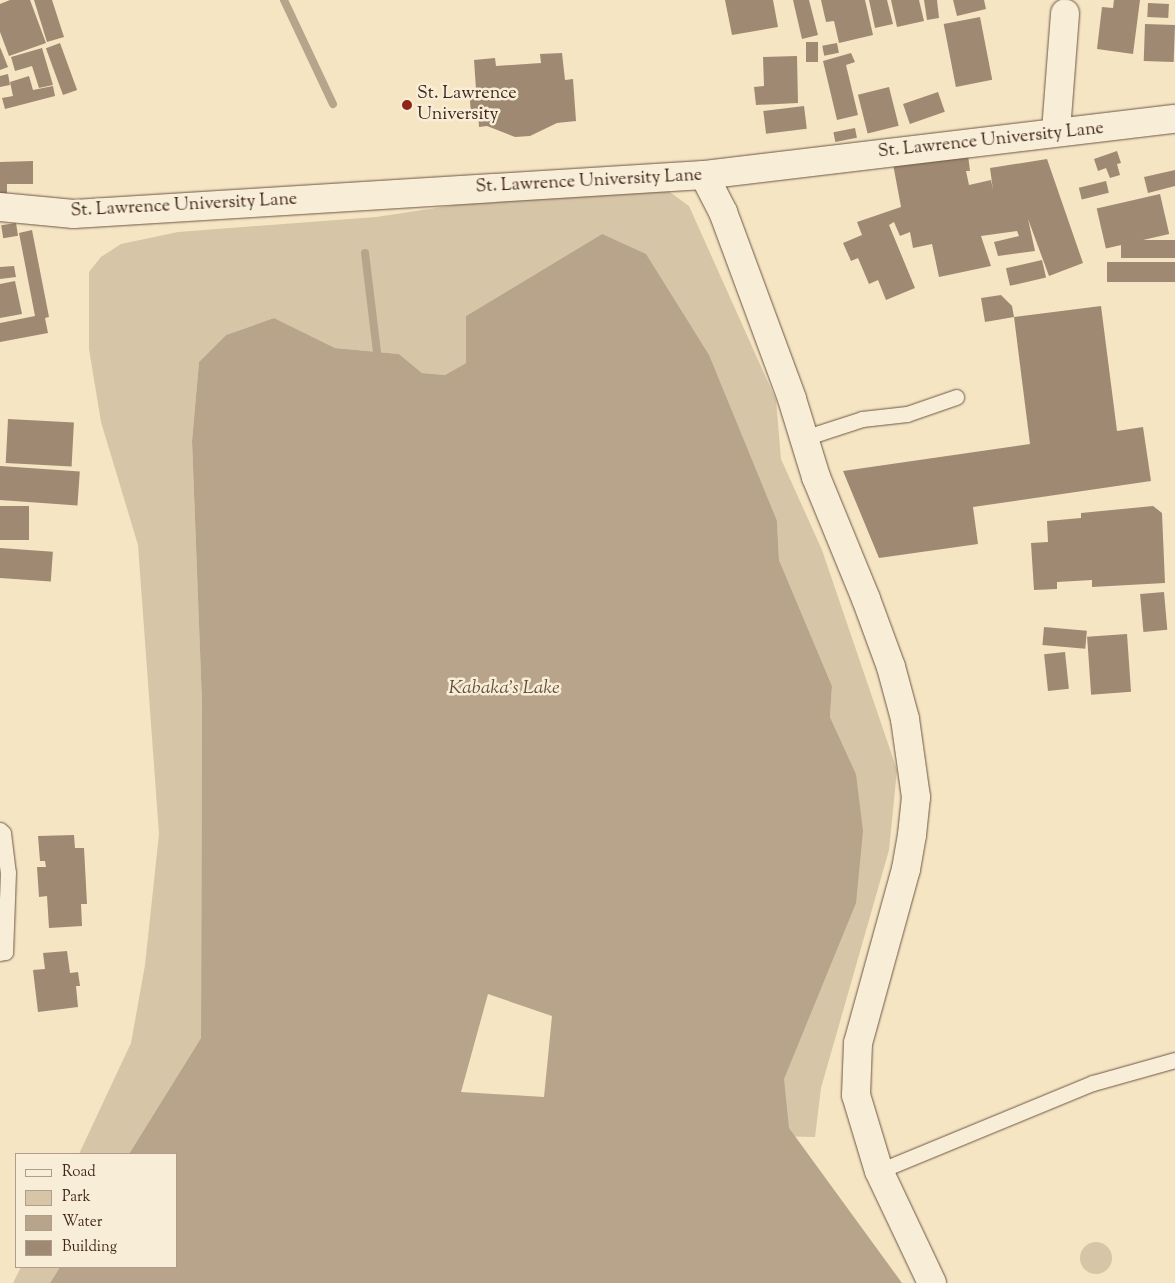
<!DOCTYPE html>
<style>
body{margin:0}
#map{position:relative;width:1175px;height:1283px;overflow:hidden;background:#f5e5c3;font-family:"Sorts Mill Goudy",serif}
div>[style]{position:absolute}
.green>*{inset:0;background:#d6c5a6}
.round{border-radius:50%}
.water>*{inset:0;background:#b8a48a}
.stream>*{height:8px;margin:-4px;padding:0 4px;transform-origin:4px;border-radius:4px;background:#b8a48a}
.building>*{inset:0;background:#9f8972;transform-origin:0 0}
.roads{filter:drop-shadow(0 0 1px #6e5645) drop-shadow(0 0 1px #6e5645)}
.lane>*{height:15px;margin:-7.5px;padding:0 7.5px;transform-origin:7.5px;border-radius:7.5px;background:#f8eed8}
.street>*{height:28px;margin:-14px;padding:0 14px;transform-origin:14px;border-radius:14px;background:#f8eed8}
.dots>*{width:14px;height:14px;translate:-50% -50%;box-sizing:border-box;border:2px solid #f8eed8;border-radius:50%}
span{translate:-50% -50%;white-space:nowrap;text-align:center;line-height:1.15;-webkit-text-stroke:5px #f8eed8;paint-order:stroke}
.poi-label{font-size:18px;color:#41261b}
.left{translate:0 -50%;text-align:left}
.street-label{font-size:18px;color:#41261b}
.water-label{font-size:19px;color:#654c3c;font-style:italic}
.legend{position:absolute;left:15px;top:1153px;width:162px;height:115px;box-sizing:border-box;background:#f8eed8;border:1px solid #af9e8c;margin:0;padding:6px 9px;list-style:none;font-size:15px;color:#41261b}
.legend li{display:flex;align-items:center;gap:10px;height:25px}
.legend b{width:25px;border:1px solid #af9e8c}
</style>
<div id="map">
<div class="green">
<div style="clip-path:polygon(619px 189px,667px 190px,689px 206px,776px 400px,781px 459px,822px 550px,897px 770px,889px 850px,821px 1088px,815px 1137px,765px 1136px,856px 774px,830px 717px,832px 686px,779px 560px,777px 521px,602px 234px,466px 316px,466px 363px,445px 375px,422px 373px,399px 354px,335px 348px,274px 318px,226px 335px,199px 362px,192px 441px,202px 703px,201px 1038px,129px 1154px,79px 1154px,131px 1043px,145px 965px,159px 834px,138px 545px,101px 422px,89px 349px,89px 272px,101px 257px,121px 244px,178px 232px,376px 217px,456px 205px)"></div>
<div class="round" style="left:1080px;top:1242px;width:32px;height:32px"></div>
<div style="clip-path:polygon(21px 1267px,60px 1267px,50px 1283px,13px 1283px)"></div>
</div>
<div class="water">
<div style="clip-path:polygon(evenodd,602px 234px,646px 254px,709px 355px,777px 521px,779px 560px,832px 686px,830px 717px,856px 774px,863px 831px,856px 903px,784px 1079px,789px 1128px,902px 1283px,50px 1283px,60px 1267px,176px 1267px,176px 1154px,129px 1154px,201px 1038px,202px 703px,192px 441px,199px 362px,226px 335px,274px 318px,335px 348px,399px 354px,422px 373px,445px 375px,466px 363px,466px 316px,602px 234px,488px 994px,552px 1016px,544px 1097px,461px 1092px,488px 994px)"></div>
</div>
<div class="stream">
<div style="left:284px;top:0;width:115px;rotate:64.8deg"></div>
<div style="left:365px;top:253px;width:100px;rotate:83.1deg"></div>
</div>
<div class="building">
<div style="clip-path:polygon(10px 0,30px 0,46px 43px,9px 56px,0 32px,0 4px)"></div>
<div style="clip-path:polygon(34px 0,52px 0,64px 37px,47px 42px)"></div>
<div style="clip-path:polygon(725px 0,773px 0,778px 27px,732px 35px)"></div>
<div style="clip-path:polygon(793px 0,809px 0,818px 35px,802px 39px)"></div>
<div style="clip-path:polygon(821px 0,865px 0,873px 35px,839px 43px,834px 21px,826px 22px)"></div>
<div style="clip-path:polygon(869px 0,887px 0,893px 24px,875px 28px)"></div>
<div style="clip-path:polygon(891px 0,919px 0,924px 21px,897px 27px)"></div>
<div style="clip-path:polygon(924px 0,937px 0,939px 18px,927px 20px)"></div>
<div style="clip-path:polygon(953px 0,984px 0,986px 9px,957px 16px)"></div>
<div style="clip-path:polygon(1114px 0,1140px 0,1133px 54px,1097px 49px,1102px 7px,1113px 8px)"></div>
<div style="left:1148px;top:3px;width:21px;height:14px;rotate:3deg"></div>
<div style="left:980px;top:17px;width:64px;height:37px;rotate:79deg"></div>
<div style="left:1145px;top:24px;width:30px;height:37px;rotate:2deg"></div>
<div style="left:806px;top:42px;width:12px;height:20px"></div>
<div style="left:60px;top:43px;width:50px;height:15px;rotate:70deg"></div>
<div style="left:837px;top:43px;width:10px;height:15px;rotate:79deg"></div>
<div style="clip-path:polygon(0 47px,8px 67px,0 70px)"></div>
<div style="clip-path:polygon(42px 48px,53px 85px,39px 88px,32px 66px,15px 71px,11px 57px)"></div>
<div style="clip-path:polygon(562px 53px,565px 80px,573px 79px,576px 121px,557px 123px,530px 136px,515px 137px,487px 126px,479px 127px,478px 112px,471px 113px,469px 90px,476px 89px,474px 60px,495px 58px,496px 66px,541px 63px,540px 54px)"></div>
<div style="clip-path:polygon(851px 53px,855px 62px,846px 65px,858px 115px,837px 120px,823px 61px)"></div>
<div style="clip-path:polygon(797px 56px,798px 103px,756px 105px,754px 87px,764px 86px,763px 57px)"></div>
<div style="clip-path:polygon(8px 74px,10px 85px,0 87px,0 76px)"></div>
<div style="clip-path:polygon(29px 76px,33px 90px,53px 86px,55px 96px,5px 109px,2px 98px,13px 96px,10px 82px)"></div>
<div style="left:889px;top:87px;width:40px;height:32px;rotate:76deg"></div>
<div style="left:938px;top:92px;width:21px;height:37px;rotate:71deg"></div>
<div style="left:804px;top:106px;width:23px;height:41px;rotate:83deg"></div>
<div style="left:855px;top:128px;width:10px;height:22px;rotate:79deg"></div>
<div style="clip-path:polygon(1117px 151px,1121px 163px,1117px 164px,1120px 175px,1110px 178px,1106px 168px,1098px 171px,1094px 159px)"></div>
<div style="clip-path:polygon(968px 155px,970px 171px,966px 171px,969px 185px,991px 180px,993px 190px,990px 168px,1047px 159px,1083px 263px,1049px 276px,1028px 219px,1035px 251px,998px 256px,994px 242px,1019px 236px,1017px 231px,981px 236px,991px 266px,939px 277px,932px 244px,913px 248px,910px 232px,900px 236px,894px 222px,889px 225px,915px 288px,886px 300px,878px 280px,869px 284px,858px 258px,851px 261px,843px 243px,862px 235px,857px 222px,901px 207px,893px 164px)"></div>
<div style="clip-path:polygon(33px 161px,33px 184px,7px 184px,7px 198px,0 198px,0 162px)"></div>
<div style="clip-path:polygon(1175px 170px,1175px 186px,1148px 193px,1144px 177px)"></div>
<div style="left:1106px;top:181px;width:12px;height:28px;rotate:76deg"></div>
<div style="left:1160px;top:194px;width:41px;height:65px;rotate:77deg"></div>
<div style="left:16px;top:223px;width:13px;height:15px;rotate:81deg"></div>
<div style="clip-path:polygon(32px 230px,49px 317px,45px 318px,48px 333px,0 342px,0 323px,35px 316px,19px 233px)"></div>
<div style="left:1175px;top:240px;width:18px;height:54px;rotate:90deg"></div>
<div style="left:1042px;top:260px;width:18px;height:37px;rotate:77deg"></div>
<div style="left:1175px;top:262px;width:20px;height:68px;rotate:90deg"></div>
<div style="clip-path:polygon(14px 266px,16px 277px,0 279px,0 267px)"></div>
<div style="clip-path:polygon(15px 281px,22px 314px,0 318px,0 284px)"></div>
<div style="clip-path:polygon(1001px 295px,1012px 306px,1014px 317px,985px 322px,981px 298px)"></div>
<div style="clip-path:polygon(1101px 306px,1117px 431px,1143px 427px,1151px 481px,973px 507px,978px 544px,879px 558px,843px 471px,1030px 444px,1014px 317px)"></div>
<div style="left:8px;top:419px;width:66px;height:44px;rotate:3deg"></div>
<div style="left:0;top:466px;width:80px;height:34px;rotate:4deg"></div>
<div style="left:0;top:506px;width:29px;height:34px"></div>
<div style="clip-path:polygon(1153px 506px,1162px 513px,1165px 583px,1092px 587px,1092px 580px,1057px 582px,1057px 589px,1034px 590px,1031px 543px,1048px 542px,1047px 521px,1081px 518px,1081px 513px)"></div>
<div style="left:0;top:548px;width:53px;height:30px;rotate:4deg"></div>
<div style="left:1164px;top:592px;width:38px;height:24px;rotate:85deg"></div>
<div style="left:1044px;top:627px;width:43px;height:18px;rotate:5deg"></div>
<div style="left:1127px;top:634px;width:58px;height:40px;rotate:86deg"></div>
<div style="left:1065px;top:652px;width:37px;height:21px;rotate:84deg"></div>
<div style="clip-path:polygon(74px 835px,75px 848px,84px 848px,87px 904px,81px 904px,82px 926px,49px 928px,47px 896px,39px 897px,37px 867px,46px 867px,45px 861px,40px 861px,38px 836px)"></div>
<div style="clip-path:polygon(67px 951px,70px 973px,78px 972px,80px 986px,76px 986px,78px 1007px,38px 1012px,33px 970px,45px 969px,43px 953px)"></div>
</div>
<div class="roads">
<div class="lane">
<div style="left:804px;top:438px;width:61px;rotate:-18.1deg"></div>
<div style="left:862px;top:419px;width:45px;rotate:-6.3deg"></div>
<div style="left:907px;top:414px;width:52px;rotate:-19.1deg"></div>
<div style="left:0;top:830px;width:4px;rotate:45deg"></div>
<div style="left:3px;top:833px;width:39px;rotate:83deg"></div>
<div style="left:8px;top:872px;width:80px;rotate:92.1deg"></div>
<div style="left:5px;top:952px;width:5px;rotate:169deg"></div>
<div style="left:879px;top:1171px;width:231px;rotate:-22.4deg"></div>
<div style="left:1093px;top:1083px;width:85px;rotate:-15.7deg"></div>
</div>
<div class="street">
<div style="left:1056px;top:131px;width:118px;rotate:-85.6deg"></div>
<div style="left:704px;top:175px;width:42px;rotate:62.8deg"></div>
<div style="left:723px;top:212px;width:199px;rotate:69.7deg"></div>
<div style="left:792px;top:399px;width:82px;rotate:72.9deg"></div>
<div style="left:816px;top:477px;width:132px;rotate:67.7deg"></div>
<div style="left:866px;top:599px;width:72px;rotate:69.8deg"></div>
<div style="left:891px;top:667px;width:54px;rotate:74.9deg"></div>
<div style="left:905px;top:719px;width:79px;rotate:82deg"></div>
<div style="left:916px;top:797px;width:38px;rotate:96deg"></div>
<div style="left:912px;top:835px;width:35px;rotate:100deg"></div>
<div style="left:906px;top:869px;width:180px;rotate:105.4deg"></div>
<div style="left:858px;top:1043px;width:52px;rotate:92.2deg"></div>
<div style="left:856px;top:1095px;width:79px;rotate:73.2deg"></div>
<div style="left:879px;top:1171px;width:124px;rotate:64.7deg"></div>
<div style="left:0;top:207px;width:74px;rotate:5.4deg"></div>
<div style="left:74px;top:214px;width:631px;rotate:-3.54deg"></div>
<div style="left:704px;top:175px;width:474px;rotate:-6.8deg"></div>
</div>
</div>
<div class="dots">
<div style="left:407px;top:105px;background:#8f2418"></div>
</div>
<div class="poi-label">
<span class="left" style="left:417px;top:105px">St. Lawrence<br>University</span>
</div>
<div class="street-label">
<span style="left:991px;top:141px;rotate:-6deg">St. Lawrence University Lane</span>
<span style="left:589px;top:182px;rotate:-3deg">St. Lawrence University Lane</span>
<span style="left:184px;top:206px;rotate:-3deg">St. Lawrence University Lane</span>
</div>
<div class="water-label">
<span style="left:504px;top:689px">Kabaka's Lake</span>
</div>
<ul class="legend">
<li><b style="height:6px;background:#f8eed8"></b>Road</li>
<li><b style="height:14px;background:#d6c5a6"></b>Park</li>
<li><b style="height:14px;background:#b8a48a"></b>Water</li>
<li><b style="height:14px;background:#9f8972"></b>Building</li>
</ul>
</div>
